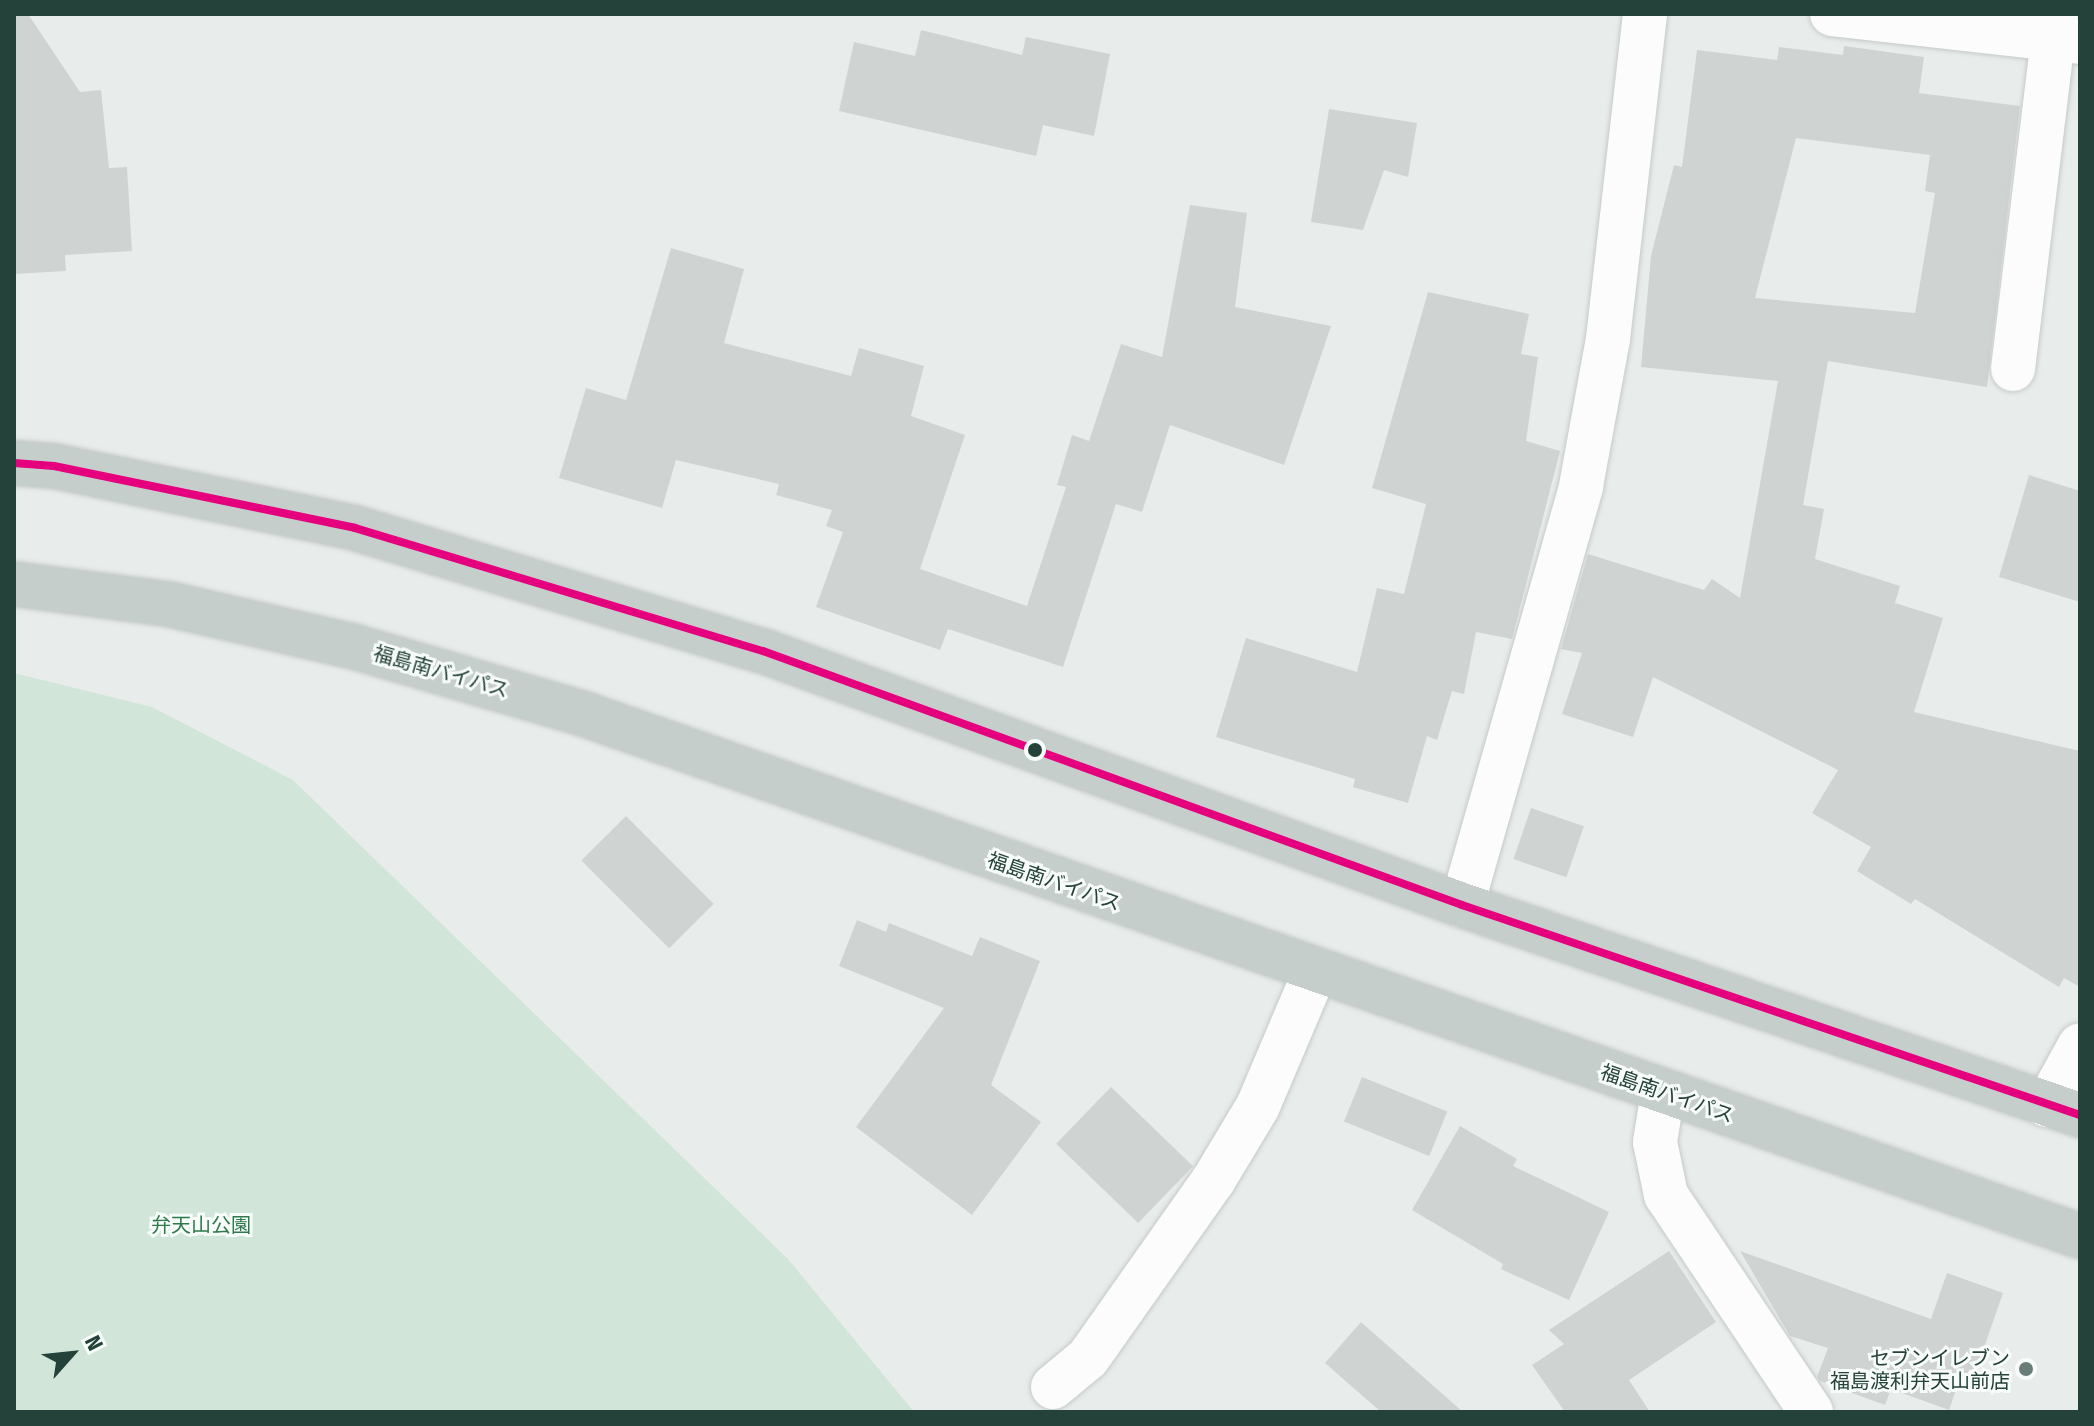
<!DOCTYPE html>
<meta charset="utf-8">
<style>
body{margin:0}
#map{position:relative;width:2094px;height:1426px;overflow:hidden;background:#e8edeb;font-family:"Fira Sans Condensed","Noto Sans JP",sans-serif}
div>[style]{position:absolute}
.green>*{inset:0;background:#d1e6d8}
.building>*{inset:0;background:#cfd4d2;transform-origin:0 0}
.roads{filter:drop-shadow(0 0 2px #c5cac8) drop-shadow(0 0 2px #c5cac8)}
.minor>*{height:44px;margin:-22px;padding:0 22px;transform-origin:22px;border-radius:22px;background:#fcfcfc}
.trunk>*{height:44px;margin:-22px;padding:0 22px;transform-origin:22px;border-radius:22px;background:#c6cecc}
.bus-1>*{height:8px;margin:-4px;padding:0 4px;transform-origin:4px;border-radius:4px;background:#e5007d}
.dots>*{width:22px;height:22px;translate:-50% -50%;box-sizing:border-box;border:4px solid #f7fbf9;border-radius:50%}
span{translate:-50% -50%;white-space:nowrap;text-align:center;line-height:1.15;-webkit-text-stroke:6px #f7fbf9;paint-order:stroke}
.street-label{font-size:20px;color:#24423a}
.park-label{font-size:20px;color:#2d7a4b}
.poi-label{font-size:20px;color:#24423a}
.right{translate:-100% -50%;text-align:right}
.frame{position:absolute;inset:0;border:16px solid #24423a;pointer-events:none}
.north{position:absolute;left:32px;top:1314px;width:80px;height:80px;-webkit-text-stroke:6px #f7fbf9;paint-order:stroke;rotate:63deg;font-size:22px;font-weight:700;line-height:32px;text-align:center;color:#24423a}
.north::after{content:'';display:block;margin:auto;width:28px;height:36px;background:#24423a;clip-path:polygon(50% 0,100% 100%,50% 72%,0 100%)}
</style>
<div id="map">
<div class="green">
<div style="clip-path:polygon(14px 673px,152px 707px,293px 780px,788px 1259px,914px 1412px,14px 1412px)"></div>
</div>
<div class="building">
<div style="clip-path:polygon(14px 14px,28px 14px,80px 92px,101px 90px,109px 168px,127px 167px,132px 251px,65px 255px,66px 271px,14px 274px)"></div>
<div style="clip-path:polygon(921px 30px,1022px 55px,1026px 37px,1110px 54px,1094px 136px,1043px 125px,1036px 156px,839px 111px,854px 42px,915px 56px)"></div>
<div style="clip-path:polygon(evenodd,1844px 46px,1924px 57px,1919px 93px,2020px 106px,1987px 387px,1828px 361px,1803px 505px,1824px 509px,1815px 559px,1900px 586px,1895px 603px,1943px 618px,1914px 712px,2080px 751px,2080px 987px,2064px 978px,2059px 987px,1915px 899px,1911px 904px,1857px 871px,1871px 847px,1812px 813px,1838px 770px,1653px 677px,1633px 737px,1562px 714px,1582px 653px,1561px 649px,1588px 554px,1704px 590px,1712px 579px,1740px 598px,1778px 381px,1641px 367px,1651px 256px,1674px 165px,1682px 167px,1697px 50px,1777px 60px,1779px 47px,1843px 55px,1844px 46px,1796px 138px,1930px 155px,1925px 191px,1935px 193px,1915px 313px,1755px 298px,1796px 138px)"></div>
<div style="clip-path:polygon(1329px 109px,1417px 123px,1408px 177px,1384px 170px,1363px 230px,1311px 222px)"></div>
<div style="clip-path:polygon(1190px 205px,1247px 213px,1235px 307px,1331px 326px,1284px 465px,1170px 425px,1142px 512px,1116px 504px,1063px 667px,948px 629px,940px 650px,816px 607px,843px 532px,826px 526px,832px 510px,776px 495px,779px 484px,676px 460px,662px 508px,559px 478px,586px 388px,626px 400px,671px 248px,744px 269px,724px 343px,851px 376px,859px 348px,924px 366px,911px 416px,965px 435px,920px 569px,1027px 606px,1066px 487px,1057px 485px,1072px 435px,1089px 441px,1121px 344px,1162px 357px)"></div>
<div style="clip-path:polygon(1428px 292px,1529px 314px,1521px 354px,1538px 357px,1526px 441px,1560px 451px,1512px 639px,1476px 632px,1464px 694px,1452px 691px,1437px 740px,1427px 736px,1408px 803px,1353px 787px,1355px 779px,1216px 737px,1246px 638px,1357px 672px,1377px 588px,1404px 594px,1426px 504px,1372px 488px)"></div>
<div style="clip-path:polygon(2029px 475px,2080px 491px,2080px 602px,1999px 577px)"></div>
<div style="left:1531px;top:808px;width:56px;height:54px;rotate:19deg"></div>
<div style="left:626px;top:816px;width:124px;height:63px;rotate:45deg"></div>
<div style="clip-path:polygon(857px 920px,886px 932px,889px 923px,972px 956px,980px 937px,1040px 961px,991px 1085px,1041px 1122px,972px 1215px,856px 1127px,944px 1008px,839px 966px)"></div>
<div style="left:1362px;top:1077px;width:92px;height:48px;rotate:22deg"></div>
<div style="left:1111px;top:1087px;width:114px;height:79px;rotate:44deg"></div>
<div style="clip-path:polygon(1460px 1126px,1517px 1159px,1513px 1166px,1609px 1212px,1569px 1300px,1501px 1269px,1503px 1264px,1412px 1210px)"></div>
<div style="clip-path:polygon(1669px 1251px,1716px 1322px,1629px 1380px,1650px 1412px,1565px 1412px,1532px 1365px,1564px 1344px,1549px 1330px)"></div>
<div style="clip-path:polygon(1740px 1251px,1931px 1319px,1947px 1273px,2003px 1293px,1972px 1382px,1960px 1378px,1949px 1410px,1891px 1389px,1885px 1405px,1820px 1381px,1817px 1377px,1828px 1348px,1790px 1336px)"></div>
<div style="clip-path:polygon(1361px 1322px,1463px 1412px,1381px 1412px,1325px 1363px)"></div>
</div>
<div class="roads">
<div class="minor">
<div style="left:1832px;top:14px;width:250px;rotate:6.4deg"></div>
<div style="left:2013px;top:369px;width:358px;rotate:-83.1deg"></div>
<div style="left:1462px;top:905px;width:436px;rotate:-74.1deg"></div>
<div style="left:1581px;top:486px;width:149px;rotate:-79.6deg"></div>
<div style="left:1608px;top:339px;width:327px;rotate:-83.5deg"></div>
<div style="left:1663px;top:1092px;width:51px;rotate:99.1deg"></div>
<div style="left:1655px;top:1142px;width:54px;rotate:78.3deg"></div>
<div style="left:1666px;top:1195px;width:261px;rotate:56.2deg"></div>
<div style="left:2047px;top:1105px;width:68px;rotate:-61.2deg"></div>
<div style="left:1053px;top:1387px;width:45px;rotate:-39.6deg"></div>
<div style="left:1088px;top:1358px;width:217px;rotate:-54.8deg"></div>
<div style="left:1213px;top:1181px;width:87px;rotate:-59deg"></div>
<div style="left:1258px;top:1106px;width:146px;rotate:-67deg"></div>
</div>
<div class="trunk">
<div style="left:14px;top:463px;width:40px;rotate:4.3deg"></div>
<div style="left:54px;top:466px;width:307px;rotate:11.6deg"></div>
<div style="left:355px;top:528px;width:426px;rotate:16.8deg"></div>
<div style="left:763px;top:651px;width:744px;rotate:19.97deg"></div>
<div style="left:1462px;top:905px;width:653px;rotate:18.77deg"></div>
<div style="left:14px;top:584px;width:155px;rotate:7.4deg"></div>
<div style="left:168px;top:604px;width:189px;rotate:12.9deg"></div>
<div style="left:352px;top:646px;width:242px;rotate:16.3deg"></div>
<div style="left:584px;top:714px;width:1584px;rotate:19.24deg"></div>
</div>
</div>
<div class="bus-1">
<div style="left:14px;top:463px;width:40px;rotate:4.3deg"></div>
<div style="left:54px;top:466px;width:307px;rotate:11.6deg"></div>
<div style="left:355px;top:528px;width:426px;rotate:16.8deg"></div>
<div style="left:763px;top:651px;width:744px;rotate:19.97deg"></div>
<div style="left:1462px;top:905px;width:653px;rotate:18.77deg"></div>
</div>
<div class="dots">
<div style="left:1035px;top:750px;background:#24423a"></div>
<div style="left:2026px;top:1369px;background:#697e78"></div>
</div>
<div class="street-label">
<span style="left:441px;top:672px;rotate:16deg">福島南バイパス</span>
<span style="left:1054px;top:882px;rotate:19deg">福島南バイパス</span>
<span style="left:1667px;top:1094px;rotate:19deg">福島南バイパス</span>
</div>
<div class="park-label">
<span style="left:201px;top:1225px">弁天山公園</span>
</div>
<div class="poi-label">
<span class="right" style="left:2010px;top:1370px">セブンイレブン<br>福島渡利弁天山前店</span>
</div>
<div class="frame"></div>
<div class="north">N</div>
</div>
